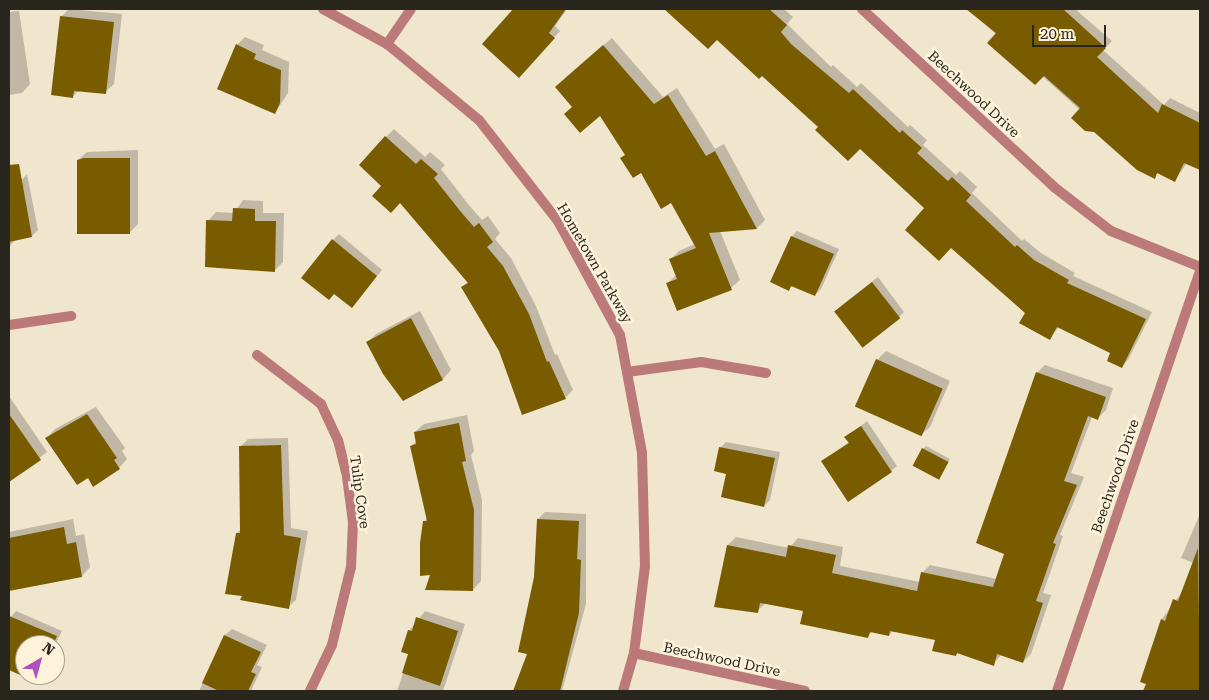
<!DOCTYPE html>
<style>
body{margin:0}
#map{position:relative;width:1209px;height:700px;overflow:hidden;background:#f0e6ce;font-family:"Roboto Serif",serif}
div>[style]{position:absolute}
.shadow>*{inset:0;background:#0003}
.building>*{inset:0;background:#795c00;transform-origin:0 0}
.minor>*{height:10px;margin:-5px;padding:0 5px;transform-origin:5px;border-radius:5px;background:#bc7979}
span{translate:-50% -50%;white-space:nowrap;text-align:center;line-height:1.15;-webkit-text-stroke:5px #fdf3db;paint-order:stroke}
.street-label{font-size:14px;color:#29261d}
.frame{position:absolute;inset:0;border:10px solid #29261d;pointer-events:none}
.north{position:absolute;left:15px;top:635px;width:50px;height:50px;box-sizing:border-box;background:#fdf3db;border:1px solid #a8a18f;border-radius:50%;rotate:38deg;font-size:14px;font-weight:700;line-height:20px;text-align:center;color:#29261d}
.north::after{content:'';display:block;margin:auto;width:18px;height:22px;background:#b052bc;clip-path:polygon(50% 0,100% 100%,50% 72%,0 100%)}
.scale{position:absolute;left:1032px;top:25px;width:74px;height:22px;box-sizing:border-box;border:2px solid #29261d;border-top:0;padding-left:6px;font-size:15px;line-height:18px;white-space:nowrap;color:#29261d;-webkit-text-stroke:4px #fdf3db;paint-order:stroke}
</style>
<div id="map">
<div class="shadow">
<div style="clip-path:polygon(69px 9px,122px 14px,114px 84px,105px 92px,79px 90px,73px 96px,61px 17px)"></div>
<div style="clip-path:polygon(515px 9px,567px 9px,555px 26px,560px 31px,526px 69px,483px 44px)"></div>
<div style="clip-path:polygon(683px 9px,784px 9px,793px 17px,787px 24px,831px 67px,833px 65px,857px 87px,861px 83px,908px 127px,910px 125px,927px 140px,923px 145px,956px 175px,960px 171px,977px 187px,972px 193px,1022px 241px,1024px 239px,1041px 253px,1075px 273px,1073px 276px,1152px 312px,1128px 360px,1121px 367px,1112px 353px,1059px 327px,1049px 338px,926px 208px,860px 147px,820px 126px,762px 74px,717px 39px,676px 17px)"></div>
<div style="clip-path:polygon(968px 9px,1075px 9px,1112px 41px,1103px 50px,1164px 105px,1170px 98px,1200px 113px,1200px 169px,1187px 163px,1175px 180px,1159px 172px,1154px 177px)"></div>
<div style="clip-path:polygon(19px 11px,30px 84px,22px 93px,9px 95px,9px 12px)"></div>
<div style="clip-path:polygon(245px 37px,264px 45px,262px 50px,289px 62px,288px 93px,275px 113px,237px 45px)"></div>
<div style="clip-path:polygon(612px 38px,663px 97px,677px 88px,715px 149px,724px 144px,765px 220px,757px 228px,720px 231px,740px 280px,731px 288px,668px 283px,677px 274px,670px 260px,679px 251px,695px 244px,672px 201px,626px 154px,600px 114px,573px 107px,565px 78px)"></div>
<div style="clip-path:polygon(394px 129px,425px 157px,430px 152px,445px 165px,441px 169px,468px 204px,482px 220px,488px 216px,500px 233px,495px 239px,511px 258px,536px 306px,555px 355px,557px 354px,573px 390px,565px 398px,500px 350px,462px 287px,468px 282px,401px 201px,383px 186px,386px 137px)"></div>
<div style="clip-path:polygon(138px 150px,138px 224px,129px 233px,78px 160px,87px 152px)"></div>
<div style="clip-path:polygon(27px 174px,38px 230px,32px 236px,16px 239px,9px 247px,9px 189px,15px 188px)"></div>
<div style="clip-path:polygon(243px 200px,263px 201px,263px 213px,284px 213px,283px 262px,274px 271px,208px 221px,216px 212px,234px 213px)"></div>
<div style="clip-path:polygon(797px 231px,839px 249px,821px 289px,815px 295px,793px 285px,789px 289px,792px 236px)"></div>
<div style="clip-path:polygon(339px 234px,382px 270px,357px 300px,335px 293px,333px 240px)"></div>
<div style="clip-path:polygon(878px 277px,904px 312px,899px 317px,841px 306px)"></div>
<div style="clip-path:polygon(420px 311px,451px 370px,443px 379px,404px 399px,368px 342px,376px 334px)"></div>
<div style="clip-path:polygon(886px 351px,950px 381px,930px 427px,921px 435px,877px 360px)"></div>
<div style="clip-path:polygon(1045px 365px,1113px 388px,1106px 410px,1098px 418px,1092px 417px,1071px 473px,1084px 477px,1060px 535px,1063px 536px,1043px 593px,1051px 595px,1031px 654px,1023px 662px,1002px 654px,993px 664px,958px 652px,956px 655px,936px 639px,893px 631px,889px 635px,873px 631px,868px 636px,804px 610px,766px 603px,757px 611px,728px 545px,736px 537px,789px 548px,798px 538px,843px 547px,840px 566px,920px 582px,922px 573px,930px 565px,997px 579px,1006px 553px,1037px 373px)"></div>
<div style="clip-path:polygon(9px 396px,47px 452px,9px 481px)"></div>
<div style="clip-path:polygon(96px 407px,125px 448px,122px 451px,127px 459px,119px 468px,88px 476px,47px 438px,55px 429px)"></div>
<div style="clip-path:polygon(467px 415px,474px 451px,471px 455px,482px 500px,481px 581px,473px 590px,432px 574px,424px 522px,427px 518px,411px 446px,417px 441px,415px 432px,424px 424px)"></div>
<div style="clip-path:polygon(867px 421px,897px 466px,891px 471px,823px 461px,849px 442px,846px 437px)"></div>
<div style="clip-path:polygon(288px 438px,291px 528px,308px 531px,296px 600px,288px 607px,244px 595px,237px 533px,241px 529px,241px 446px,248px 439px)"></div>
<div style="clip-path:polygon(726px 442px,780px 452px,770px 500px,764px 506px,727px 473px,720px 448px)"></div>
<div style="clip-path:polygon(926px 446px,950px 459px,941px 475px,923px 449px)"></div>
<div style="clip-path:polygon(545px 512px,586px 514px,586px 604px,562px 691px,514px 691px,529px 653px,538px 519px)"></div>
<div style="clip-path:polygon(1200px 514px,1200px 691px,1144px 691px,1147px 683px,1141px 681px,1162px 619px,1182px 592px,1194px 563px,1181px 558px)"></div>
<div style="clip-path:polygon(73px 519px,76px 536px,84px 534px,90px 567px,82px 576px,9px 590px,9px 532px)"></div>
<div style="clip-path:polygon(16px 611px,62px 631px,55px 645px,25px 645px,25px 675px,41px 675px,35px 680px,9px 668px,9px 619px)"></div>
<div style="clip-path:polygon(425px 611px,465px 624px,443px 691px,397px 691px,410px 653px,409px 631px)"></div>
<div style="clip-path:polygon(232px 629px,267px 645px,257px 665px,262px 667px,251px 691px,199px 691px,225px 635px)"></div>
</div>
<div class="building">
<div style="clip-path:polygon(513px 9px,566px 9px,549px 33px,555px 38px,519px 78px,482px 44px)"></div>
<div style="clip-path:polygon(664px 9px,769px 9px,787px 25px,781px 32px,791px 44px,849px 93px,853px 89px,900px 133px,902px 130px,922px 148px,917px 153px,948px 181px,952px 177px,971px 195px,966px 201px,1015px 247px,1017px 245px,1034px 260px,1069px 280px,1067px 283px,1146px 319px,1122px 368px,1107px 361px,1110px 353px,1057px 327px,1050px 340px,1019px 323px,1025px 313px,951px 248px,939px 261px,905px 230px,924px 208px,860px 149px,848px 161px,815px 130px,818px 127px,762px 76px,759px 79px,717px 40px,708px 49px)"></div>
<div style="clip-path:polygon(966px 9px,1063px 9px,1106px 48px,1097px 57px,1158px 113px,1162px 104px,1200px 123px,1200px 170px,1184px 163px,1175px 182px,1157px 173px,1155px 179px,1137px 170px,1094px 132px,1085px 131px,1071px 118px,1080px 108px,1044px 76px,1035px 85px,987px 43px,996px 33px)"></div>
<div style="clip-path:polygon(60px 16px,114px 22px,106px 94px,74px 91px,73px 98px,51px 95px)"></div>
<div style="clip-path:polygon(236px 44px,256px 54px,254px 59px,281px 70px,280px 103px,275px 114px,217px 89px)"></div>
<div style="clip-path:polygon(603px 45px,654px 104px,668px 95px,706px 156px,715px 151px,757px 229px,709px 233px,732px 290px,677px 311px,666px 283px,677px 279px,669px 259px,696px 248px,671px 203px,661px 209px,641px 173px,633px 178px,620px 158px,625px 155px,600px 116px,580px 133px,564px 114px,572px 107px,555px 87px)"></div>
<div style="clip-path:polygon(385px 136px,416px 164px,421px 159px,438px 174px,434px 178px,461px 212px,474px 227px,479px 223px,493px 242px,487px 247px,503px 266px,529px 314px,547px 362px,549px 361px,566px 399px,522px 415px,499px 351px,461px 287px,468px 283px,400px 203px,391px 213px,372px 196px,381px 186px,359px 165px)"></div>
<div style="clip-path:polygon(84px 158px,130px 158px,130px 234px,77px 234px,77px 160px)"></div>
<div style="clip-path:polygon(19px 164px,32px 237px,9px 242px,9px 165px)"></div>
<div style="clip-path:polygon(233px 208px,255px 209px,255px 221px,276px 221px,275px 272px,205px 267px,206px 220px,232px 221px)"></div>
<div style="clip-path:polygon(791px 236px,834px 254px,815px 296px,791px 286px,789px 291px,770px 282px)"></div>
<div style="clip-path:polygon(332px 239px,377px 276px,352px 308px,334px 294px,329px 300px,301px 278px)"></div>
<div style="left:872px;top:282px;width:46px;height:48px;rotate:52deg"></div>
<div style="clip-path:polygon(411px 318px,443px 380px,403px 401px,383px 374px,366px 342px)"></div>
<div style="left:876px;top:359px;width:73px;height:52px;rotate:24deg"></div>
<div style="clip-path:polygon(1036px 372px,1106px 397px,1098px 420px,1088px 416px,1064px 481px,1077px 485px,1053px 543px,1056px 544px,1036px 601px,1043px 603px,1023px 663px,997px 654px,994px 666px,957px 653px,956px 656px,932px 651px,935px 640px,890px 631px,889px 636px,870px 632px,868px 638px,800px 624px,803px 611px,760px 603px,758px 613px,714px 607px,727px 545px,786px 557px,788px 545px,836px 555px,832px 573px,917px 591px,921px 572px,993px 587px,1004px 554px,976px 543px)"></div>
<div style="clip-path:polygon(9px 414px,41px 460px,9px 482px)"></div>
<div style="clip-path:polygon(87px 414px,117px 458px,114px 460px,120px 469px,93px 487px,88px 478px,77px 485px,45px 438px)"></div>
<div style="clip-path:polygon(459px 423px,466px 461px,462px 462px,474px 510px,473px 591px,425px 590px,430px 575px,420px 576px,420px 543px,423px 521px,427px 521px,410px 446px,416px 444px,414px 432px)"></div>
<div style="clip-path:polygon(861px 426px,892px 472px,848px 502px,821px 461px,849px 443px,844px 437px)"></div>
<div style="clip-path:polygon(281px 445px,284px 535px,301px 538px,289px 609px,240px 600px,242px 596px,225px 594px,236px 533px,240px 533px,239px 446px)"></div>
<div style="clip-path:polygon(719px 447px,775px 458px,764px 507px,721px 497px,726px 474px,714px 471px)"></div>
<div style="left:922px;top:448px;width:30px;height:20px;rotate:28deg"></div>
<div style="clip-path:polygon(537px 519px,579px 521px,577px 559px,581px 560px,579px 613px,560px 691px,513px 691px,527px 654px,518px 652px,534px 577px)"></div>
<div style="clip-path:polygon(64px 527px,67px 544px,76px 542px,82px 577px,9px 591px,9px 538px)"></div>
<div style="clip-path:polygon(1198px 548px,1200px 691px,1143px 691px,1146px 684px,1140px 682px,1161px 619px,1165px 621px,1173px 599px,1178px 601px)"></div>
<div style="clip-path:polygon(9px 616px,57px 636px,53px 645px,25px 645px,25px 675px,39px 675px,36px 682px,9px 670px)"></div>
<div style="clip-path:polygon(416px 617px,458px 631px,440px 686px,402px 673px,408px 654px,401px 652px,408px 630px,412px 631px)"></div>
<div style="clip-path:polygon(224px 635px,261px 652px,251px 672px,256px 674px,248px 691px,219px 691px,202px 683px)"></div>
</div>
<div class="minor">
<div style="left:323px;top:9px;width:73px;rotate:28.7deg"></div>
<div style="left:387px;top:44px;width:119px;rotate:39.6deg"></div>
<div style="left:479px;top:120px;width:128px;rotate:52deg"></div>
<div style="left:558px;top:221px;width:130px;rotate:61.5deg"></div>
<div style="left:620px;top:335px;width:120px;rotate:79.4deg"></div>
<div style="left:642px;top:453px;width:113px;rotate:88.5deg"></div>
<div style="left:645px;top:566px;width:88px;rotate:97.2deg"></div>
<div style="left:634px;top:653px;width:40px;rotate:106deg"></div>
<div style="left:862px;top:9px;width:262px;rotate:42.8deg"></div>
<div style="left:1054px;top:187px;width:72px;rotate:37.7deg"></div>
<div style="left:1111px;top:231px;width:96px;rotate:22deg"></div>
<div style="left:387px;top:44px;width:42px;rotate:-55.6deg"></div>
<div style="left:9px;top:325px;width:63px;rotate:-8.3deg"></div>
<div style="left:257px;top:355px;width:81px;rotate:37.4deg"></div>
<div style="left:321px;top:404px;width:40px;rotate:65deg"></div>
<div style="left:338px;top:440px;width:38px;rotate:76deg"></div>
<div style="left:347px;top:477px;width:45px;rotate:82.4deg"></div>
<div style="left:353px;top:522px;width:45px;rotate:92.5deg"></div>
<div style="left:351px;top:567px;width:80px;rotate:103.7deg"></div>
<div style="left:332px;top:645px;width:51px;rotate:115.6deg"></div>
<div style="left:627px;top:372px;width:75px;rotate:-7.7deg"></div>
<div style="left:701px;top:362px;width:66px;rotate:9.6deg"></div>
<div style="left:634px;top:653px;width:175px;rotate:12.5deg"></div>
<div style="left:1057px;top:691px;width:445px;rotate:-71.2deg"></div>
</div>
<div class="street-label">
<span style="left:974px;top:94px;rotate:43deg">Beechwood Drive</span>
<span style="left:595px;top:263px;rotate:60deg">Hometown Parkway</span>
<span style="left:1115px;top:476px;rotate:-71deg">Beechwood Drive</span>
<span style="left:360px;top:492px;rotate:82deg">Tulip Cove</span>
<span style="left:722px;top:659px;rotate:12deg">Beechwood Drive</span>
</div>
<div class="frame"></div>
<div class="north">N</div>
<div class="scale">20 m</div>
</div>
